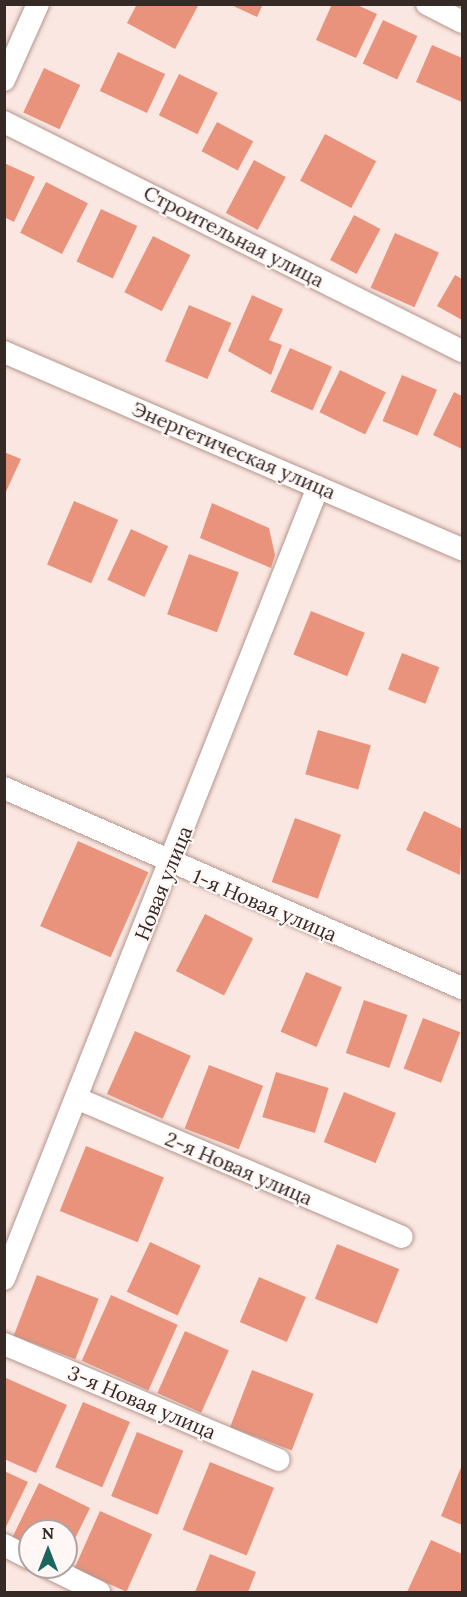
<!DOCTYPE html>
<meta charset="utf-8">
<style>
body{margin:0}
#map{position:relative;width:467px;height:1597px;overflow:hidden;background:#fbe7e1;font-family:Lora,serif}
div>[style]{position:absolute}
.building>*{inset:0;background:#ea937c;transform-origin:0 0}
.roads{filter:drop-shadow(0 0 2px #b4968d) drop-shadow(0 0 2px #b4968d)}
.minor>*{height:22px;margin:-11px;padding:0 11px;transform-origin:11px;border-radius:11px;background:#fff}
span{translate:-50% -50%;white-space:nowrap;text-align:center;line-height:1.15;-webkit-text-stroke:4.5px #fef7f5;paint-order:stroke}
.street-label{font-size:20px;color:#362a27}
.frame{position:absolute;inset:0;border:6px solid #362a27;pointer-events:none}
.north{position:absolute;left:18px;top:1519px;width:60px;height:60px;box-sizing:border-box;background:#fef7f5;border:2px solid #aea5a3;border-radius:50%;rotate:0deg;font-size:16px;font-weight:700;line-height:24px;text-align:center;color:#362a27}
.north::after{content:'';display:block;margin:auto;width:21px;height:27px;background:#1b665f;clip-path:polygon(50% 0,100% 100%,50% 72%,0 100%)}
</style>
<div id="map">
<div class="building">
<div style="clip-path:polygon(137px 4px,199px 4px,175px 49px,127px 23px)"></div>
<div style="clip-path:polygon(229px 4px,263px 4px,257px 17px)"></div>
<div style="clip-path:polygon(332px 4px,355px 4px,377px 14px,356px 58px,316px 40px)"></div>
<div style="left:383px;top:20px;width:38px;height:48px;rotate:25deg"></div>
<div style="clip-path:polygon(432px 45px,462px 58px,462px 102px,416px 82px)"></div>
<div style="left:118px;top:52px;width:52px;height:43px;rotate:25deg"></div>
<div style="left:44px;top:68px;width:40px;height:49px;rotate:25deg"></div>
<div style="left:179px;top:74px;width:43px;height:46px;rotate:26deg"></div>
<div style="left:217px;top:122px;width:41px;height:33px;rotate:28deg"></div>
<div style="left:325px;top:134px;width:58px;height:53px;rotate:28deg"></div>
<div style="left:254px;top:160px;width:36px;height:60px;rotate:28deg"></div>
<div style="clip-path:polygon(4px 163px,35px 177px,14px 222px,4px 217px)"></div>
<div style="left:46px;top:182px;width:47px;height:57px;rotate:27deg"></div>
<div style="left:101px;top:209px;width:40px;height:58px;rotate:25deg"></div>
<div style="left:354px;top:215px;width:30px;height:51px;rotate:28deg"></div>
<div style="left:395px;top:233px;width:48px;height:60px;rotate:24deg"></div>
<div style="left:153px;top:236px;width:42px;height:63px;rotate:27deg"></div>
<div style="clip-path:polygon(455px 275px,462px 279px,462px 320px,437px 306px)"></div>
<div style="clip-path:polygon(252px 295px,283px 309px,269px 340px,282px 345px,271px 375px,228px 351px)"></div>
<div style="left:189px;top:305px;width:46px;height:61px;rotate:23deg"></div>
<div style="left:290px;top:348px;width:46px;height:48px;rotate:24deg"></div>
<div style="left:340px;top:370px;width:51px;height:47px;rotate:26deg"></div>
<div style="left:402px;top:375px;width:38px;height:50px;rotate:23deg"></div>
<div style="clip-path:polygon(454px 392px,462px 396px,462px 449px,433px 435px)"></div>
<div style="clip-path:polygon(4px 452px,21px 459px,4px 496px)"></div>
<div style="left:74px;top:501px;width:48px;height:69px;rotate:23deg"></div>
<div style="clip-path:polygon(212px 503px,269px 528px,275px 555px,271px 568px,200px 538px)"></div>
<div style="left:131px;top:529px;width:41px;height:56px;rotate:25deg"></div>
<div style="left:189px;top:554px;width:53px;height:64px;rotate:20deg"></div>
<div style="left:311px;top:611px;width:58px;height:47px;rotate:22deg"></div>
<div style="left:402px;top:653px;width:40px;height:39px;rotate:21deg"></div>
<div style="left:318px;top:730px;width:55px;height:46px;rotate:16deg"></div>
<div style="clip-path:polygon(424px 811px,462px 829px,460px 875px,406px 850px)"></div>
<div style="left:295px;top:818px;width:49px;height:68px;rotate:20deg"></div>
<div style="left:78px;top:841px;width:77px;height:93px;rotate:24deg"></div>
<div style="left:205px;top:914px;width:54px;height:64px;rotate:27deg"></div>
<div style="left:306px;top:972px;width:39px;height:65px;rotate:23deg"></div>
<div style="left:364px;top:1000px;width:46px;height:56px;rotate:19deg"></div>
<div style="left:423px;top:1018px;width:40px;height:54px;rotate:21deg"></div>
<div style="left:135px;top:1031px;width:61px;height:69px;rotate:24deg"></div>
<div style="left:209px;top:1065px;width:58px;height:68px;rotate:21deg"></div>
<div style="left:276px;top:1072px;width:55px;height:47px;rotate:17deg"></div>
<div style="left:344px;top:1092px;width:56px;height:54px;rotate:22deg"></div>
<div style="left:86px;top:1146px;width:84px;height:70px;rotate:22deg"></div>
<div style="left:150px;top:1242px;width:56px;height:55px;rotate:25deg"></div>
<div style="left:337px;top:1244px;width:67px;height:59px;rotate:22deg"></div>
<div style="left:37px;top:1275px;width:66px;height:65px;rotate:21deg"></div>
<div style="left:259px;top:1277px;width:51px;height:49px;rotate:23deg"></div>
<div style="left:111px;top:1295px;width:73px;height:72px;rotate:24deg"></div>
<div style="left:185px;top:1331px;width:48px;height:68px;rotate:24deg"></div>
<div style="left:252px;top:1370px;width:66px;height:61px;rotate:21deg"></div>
<div style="clip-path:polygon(6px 1378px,67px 1405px,36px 1473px,4px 1459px)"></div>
<div style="left:83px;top:1402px;width:51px;height:71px;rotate:23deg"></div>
<div style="left:137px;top:1432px;width:50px;height:69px;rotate:22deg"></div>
<div style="left:210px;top:1462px;width:69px;height:73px;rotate:22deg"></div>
<div style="clip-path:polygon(462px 1465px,462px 1525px,441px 1516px)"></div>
<div style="clip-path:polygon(4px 1471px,28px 1482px,4px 1531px)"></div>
<div style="clip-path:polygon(39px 1483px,90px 1508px,66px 1557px,66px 1531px,30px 1531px,30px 1547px,12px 1538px)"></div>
<div style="left:100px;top:1511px;width:57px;height:63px;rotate:24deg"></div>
<div style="clip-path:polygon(431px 1540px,462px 1554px,462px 1592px,407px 1592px)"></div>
<div style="clip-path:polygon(210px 1554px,256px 1572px,248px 1592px,195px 1592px)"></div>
</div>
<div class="roads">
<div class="minor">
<div style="left:427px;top:4px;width:39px;rotate:27deg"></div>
<div style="left:4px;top:80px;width:83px;rotate:-65.9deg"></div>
<div style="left:4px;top:122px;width:512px;rotate:26.57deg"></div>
<div style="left:4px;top:352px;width:499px;rotate:23.3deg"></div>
<div style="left:4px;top:788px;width:500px;rotate:23.6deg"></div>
<div style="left:76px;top:1098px;width:354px;rotate:23.1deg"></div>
<div style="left:4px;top:1279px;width:852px;rotate:-68.37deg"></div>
<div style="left:4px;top:1344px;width:298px;rotate:22.9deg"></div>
<div style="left:4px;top:1545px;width:29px;rotate:27deg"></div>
<div style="left:48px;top:1567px;width:57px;rotate:26.1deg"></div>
</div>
</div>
<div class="street-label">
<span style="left:234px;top:236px;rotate:27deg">Строительная улица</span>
<span style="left:234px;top:450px;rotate:23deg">Энергетическая улица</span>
<span style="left:163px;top:883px;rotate:-68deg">Новая улица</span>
<span style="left:265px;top:905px;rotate:23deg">1-я Новая улица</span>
<span style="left:239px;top:1168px;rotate:23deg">2-я Новая улица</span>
<span style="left:142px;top:1402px;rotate:23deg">3-я Новая улица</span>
</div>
<div class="frame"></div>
<div class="north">N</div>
</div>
